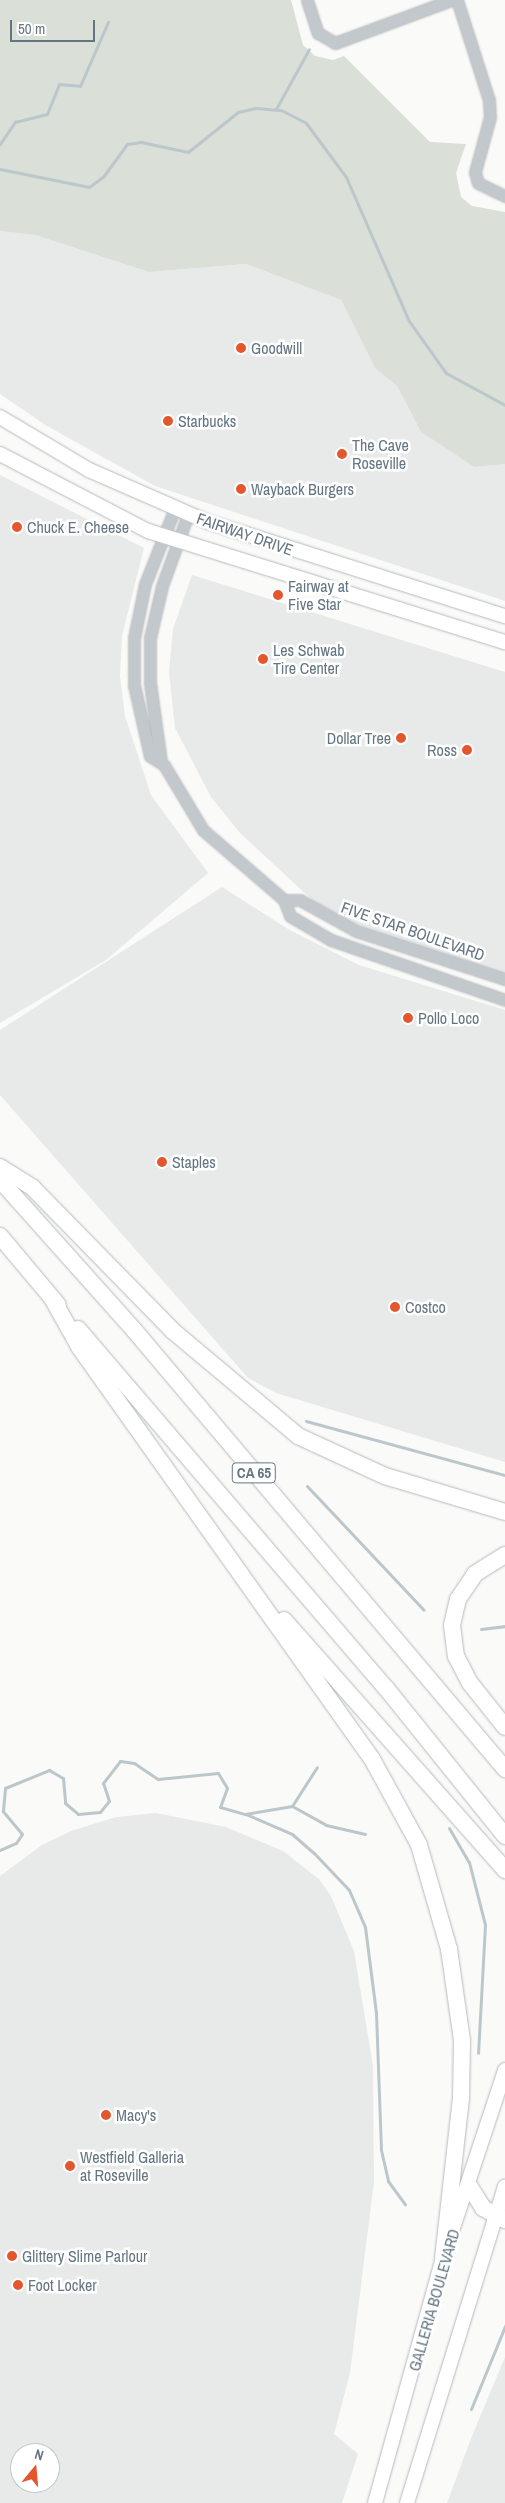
<!DOCTYPE html>
<style>
body{margin:0}
#map{position:relative;width:505px;height:2503px;overflow:hidden;background:#fafaf8;font-family:"Archivo Narrow",sans-serif}
div>[style]{position:absolute}
.built>*{inset:0;background:#e8e9e9}
.green>*{inset:0;background:#dadfd7}
.stream>*{height:3px;margin:-1.5px;padding:0 1.5px;transform-origin:1.5px;border-radius:1.5px;background:#bbc7cb}
.roads{filter:drop-shadow(0 0 1px #b5babe) drop-shadow(0 0 1px #b5babe)}
.minor>*{height:11px;margin:-5.5px;padding:0 5.5px;transform-origin:5.5px;border-radius:5.5px;background:#c3c8cc}
.major>*{height:14px;margin:-7px;padding:0 7px;transform-origin:7px;border-radius:7px;background:#fff}
.highway>*{height:16px;margin:-8px;padding:0 8px;transform-origin:8px;border-radius:8px;background:#fff}
.dots>*{width:14px;height:14px;translate:-50% -50%;box-sizing:border-box;border:2px solid #fff;border-radius:50%}
span{translate:-50% -50%;white-space:nowrap;text-align:center;line-height:1.15;-webkit-text-stroke:5px #fff;paint-order:stroke}
.shield-label span{padding:1px 4px;background:#fff;border:1px solid;border-radius:4px;-webkit-text-stroke-width:0}
.shield-label{font-size:15px;color:#657683;font-weight:700}
.poi-label{font-size:16px;color:#657683}
.left{translate:0 -50%;text-align:left}
.right{translate:-100% -50%;text-align:right}
.street-label{font-size:16px;color:#657683}
.north{position:absolute;left:10px;top:2443px;width:50px;height:50px;box-sizing:border-box;background:#fff;border:1px solid #c1c8cd;border-radius:50%;rotate:17deg;font-size:14px;font-weight:700;line-height:20px;text-align:center;color:#657683}
.north::after{content:'';display:block;margin:auto;width:18px;height:22px;background:#e4572e;clip-path:polygon(50% 0,100% 100%,50% 72%,0 100%)}
.scale{position:absolute;left:10px;top:20px;width:85px;height:22px;box-sizing:border-box;border:2px solid #657683;border-top:0;padding-left:6px;font-size:15px;line-height:18px;white-space:nowrap;color:#657683;-webkit-text-stroke:4px #fff;paint-order:stroke}
</style>
<div id="map">
<div class="built">
<div style="clip-path:polygon(0 231px,35px 235px,149px 272px,246px 264px,341px 300px,375px 368px,397px 386px,421px 432px,474px 467px,505px 464px,505px 601px,155px 486px,47px 426px,0 394px)"></div>
<div style="clip-path:polygon(0 475px,144px 548px,122px 636px,120px 676px,125px 716px,151px 795px,208px 873px,106px 960px,0 1023px)"></div>
<div style="clip-path:polygon(192px 575px,505px 672px,505px 974px,374px 934px,321px 908px,240px 833px,211px 797px,175px 728px,169px 672px,173px 629px)"></div>
<div style="clip-path:polygon(222px 887px,288px 929px,359px 965px,505px 1010px,505px 1462px,276px 1393px,248px 1378px,0 1095px,0 1030px)"></div>
<div style="clip-path:polygon(evenodd,156px 1813px,226px 1827px,283px 1851px,319px 1879px,331px 1896px,354px 1951px,373px 2066px,374px 2182px,350px 2373px,334px 2434px,358px 2454px,342px 2503px,0 2503px,0 1876px,42px 1845px,71px 1831px,116px 1817px,156px 1813px,20px 2453px,50px 2453px,50px 2483px,20px 2483px,20px 2453px)"></div>
<div style="clip-path:polygon(505px 2357px,505px 2503px,447px 2503px,470px 2441px)"></div>
</div>
<div class="green">
<div style="clip-path:polygon(0 0,291px 0,303px 45px,315px 56px,333px 60px,344px 56px,430px 142px,466px 144px,456px 173px,461px 197px,472px 206px,505px 212px,505px 464px,474px 467px,421px 432px,397px 386px,375px 368px,341px 300px,246px 264px,149px 272px,35px 235px,0 231px)"></div>
</div>
<div class="stream">
<div style="left:276px;top:109px;width:68px;rotate:-61.2deg"></div>
<div style="left:0;top:144px;width:27px;rotate:-56deg"></div>
<div style="left:15px;top:122px;width:33px;rotate:-14deg"></div>
<div style="left:47px;top:114px;width:32px;rotate:-68deg"></div>
<div style="left:59px;top:84px;width:21px;rotate:5deg"></div>
<div style="left:80px;top:86px;width:70px;rotate:-66.4deg"></div>
<div style="left:0;top:169px;width:91px;rotate:11.4deg"></div>
<div style="left:89px;top:187px;width:17px;rotate:-36deg"></div>
<div style="left:103px;top:177px;width:41px;rotate:-54deg"></div>
<div style="left:127px;top:144px;width:14px;rotate:-8deg"></div>
<div style="left:141px;top:142px;width:48px;rotate:12deg"></div>
<div style="left:188px;top:152px;width:64px;rotate:-38.7deg"></div>
<div style="left:238px;top:112px;width:18px;rotate:-13deg"></div>
<div style="left:256px;top:108px;width:25px;rotate:5deg"></div>
<div style="left:281px;top:110px;width:28px;rotate:27deg"></div>
<div style="left:306px;top:123px;width:67px;rotate:53.5deg"></div>
<div style="left:346px;top:177px;width:157px;rotate:66.4deg"></div>
<div style="left:409px;top:321px;width:64px;rotate:54.6deg"></div>
<div style="left:446px;top:373px;width:67px;rotate:28.5deg"></div>
<div style="left:306px;top:1421px;width:206px;rotate:15.2deg"></div>
<div style="left:307px;top:1486px;width:170px;rotate:46.7deg"></div>
<div style="left:481px;top:1629px;width:24px;rotate:-7deg"></div>
<div style="left:292px;top:1806px;width:39px;rotate:29deg"></div>
<div style="left:326px;top:1825px;width:40px;rotate:13deg"></div>
<div style="left:246px;top:1814px;width:50px;rotate:23.5deg"></div>
<div style="left:292px;top:1834px;width:29px;rotate:41deg"></div>
<div style="left:314px;top:1853px;width:51px;rotate:46.6deg"></div>
<div style="left:349px;top:1890px;width:40px;rotate:66.6deg"></div>
<div style="left:365px;top:1927px;width:87px;rotate:82.7deg"></div>
<div style="left:376px;top:2013px;width:137px;rotate:87.9deg"></div>
<div style="left:381px;top:2150px;width:32px;rotate:77deg"></div>
<div style="left:388px;top:2181px;width:29px;rotate:54deg"></div>
<div style="left:449px;top:1828px;width:39px;rotate:60deg"></div>
<div style="left:469px;top:1862px;width:65px;rotate:75.7deg"></div>
<div style="left:485px;top:1925px;width:128px;rotate:93.1deg"></div>
<div style="left:0;top:1850px;width:17px;rotate:-24deg"></div>
<div style="left:16px;top:1843px;width:11px;rotate:-56deg"></div>
<div style="left:22px;top:1834px;width:30px;rotate:-130deg"></div>
<div style="left:3px;top:1811px;width:23px;rotate:-85deg"></div>
<div style="left:5px;top:1788px;width:48px;rotate:-22.2deg"></div>
<div style="left:49px;top:1770px;width:16px;rotate:30deg"></div>
<div style="left:63px;top:1778px;width:25px;rotate:85deg"></div>
<div style="left:65px;top:1803px;width:17px;rotate:40deg"></div>
<div style="left:78px;top:1814px;width:22px;rotate:-5deg"></div>
<div style="left:100px;top:1812px;width:14px;rotate:-51deg"></div>
<div style="left:109px;top:1801px;width:19px;rotate:-108deg"></div>
<div style="left:103px;top:1783px;width:28px;rotate:-52deg"></div>
<div style="left:120px;top:1761px;width:14px;rotate:8deg"></div>
<div style="left:134px;top:1763px;width:29px;rotate:34deg"></div>
<div style="left:158px;top:1779px;width:60px;rotate:-5.7deg"></div>
<div style="left:218px;top:1773px;width:17px;rotate:59deg"></div>
<div style="left:227px;top:1788px;width:20px;rotate:110deg"></div>
<div style="left:220px;top:1807px;width:26px;rotate:16deg"></div>
<div style="left:245px;top:1814px;width:48px;rotate:-9.7deg"></div>
<div style="left:292px;top:1806px;width:46px;rotate:-57.3deg"></div>
<div style="left:471px;top:2409px;width:90px;rotate:-67.7deg"></div>
</div>
<div class="roads">
<div class="minor">
<div style="left:307px;top:0;width:35px;rotate:72deg"></div>
<div style="left:318px;top:33px;width:20px;rotate:30deg"></div>
<div style="left:335px;top:43px;width:124px;rotate:-20.3deg"></div>
<div style="left:457px;top:0;width:105px;rotate:72.3deg"></div>
<div style="left:489px;top:100px;width:17px;rotate:87deg"></div>
<div style="left:490px;top:117px;width:57px;rotate:105.3deg"></div>
<div style="left:475px;top:172px;width:11px;rotate:75deg"></div>
<div style="left:478px;top:183px;width:30px;rotate:26deg"></div>
<div style="left:175px;top:508px;width:82px;rotate:111.5deg"></div>
<div style="left:145px;top:584px;width:55px;rotate:101.5deg"></div>
<div style="left:134px;top:638px;width:47px;rotate:90deg"></div>
<div style="left:134px;top:685px;width:73px;rotate:77.3deg"></div>
<div style="left:150px;top:756px;width:17px;rotate:33deg"></div>
<div style="left:164px;top:765px;width:76px;rotate:59deg"></div>
<div style="left:203px;top:830px;width:107px;rotate:40.8deg"></div>
<div style="left:284px;top:900px;width:16px"></div>
<div style="left:300px;top:900px;width:64px;rotate:29deg"></div>
<div style="left:356px;top:931px;width:157px;rotate:17.9deg"></div>
<div style="left:161px;top:762px;width:80px;rotate:-97.9deg"></div>
<div style="left:150px;top:683px;width:45px;rotate:-90deg"></div>
<div style="left:150px;top:638px;width:53px;rotate:-77deg"></div>
<div style="left:162px;top:586px;width:77px;rotate:-70.1deg"></div>
<div style="left:284px;top:900px;width:17px;rotate:69deg"></div>
<div style="left:290px;top:916px;width:48px;rotate:30.3deg"></div>
<div style="left:331px;top:940px;width:184px;rotate:19deg"></div>
</div>
<div class="major">
<div style="left:0;top:417px;width:104px;rotate:30.8deg"></div>
<div style="left:89px;top:470px;width:130px;rotate:23.6deg"></div>
<div style="left:208px;top:522px;width:312px;rotate:17.6deg"></div>
<div style="left:0;top:454px;width:167px;rotate:27.5deg"></div>
<div style="left:148px;top:531px;width:374px;rotate:17.3deg"></div>
<div style="left:375px;top:2503px;width:254px;rotate:-74.5deg"></div>
<div style="left:443px;top:2258px;width:198px;rotate:-71.7deg"></div>
<div style="left:407px;top:2503px;width:331px;rotate:-72.8deg"></div>
</div>
<div class="highway">
<div style="left:0;top:1167px;width:39px;rotate:32deg"></div>
<div style="left:33px;top:1188px;width:200px;rotate:45.6deg"></div>
<div style="left:173px;top:1331px;width:163px;rotate:40deg"></div>
<div style="left:298px;top:1436px;width:96px;rotate:24.7deg"></div>
<div style="left:385px;top:1476px;width:125px;rotate:16.7deg"></div>
<div style="left:0;top:1180px;width:201px;rotate:48.2deg"></div>
<div style="left:134px;top:1330px;width:575px;rotate:49.8deg"></div>
<div style="left:0;top:1236px;width:90px;rotate:50deg"></div>
<div style="left:52px;top:1298px;width:57px;rotate:60.8deg"></div>
<div style="left:80px;top:1348px;width:504px;rotate:54.61deg"></div>
<div style="left:372px;top:1759px;width:98px;rotate:61.3deg"></div>
<div style="left:419px;top:1845px;width:108px;rotate:73.9deg"></div>
<div style="left:449px;top:1949px;width:92px;rotate:81.9deg"></div>
<div style="left:462px;top:2040px;width:58px;rotate:91deg"></div>
<div style="left:461px;top:2098px;width:161px;rotate:96.4deg"></div>
<div style="left:78px;top:1329px;width:473px;rotate:49.4deg"></div>
<div style="left:386px;top:1688px;width:190px;rotate:51.2deg"></div>
<div style="left:505px;top:1555px;width:36px;rotate:148deg"></div>
<div style="left:475px;top:1574px;width:30px;rotate:124deg"></div>
<div style="left:458px;top:1599px;width:27px;rotate:103deg"></div>
<div style="left:452px;top:1625px;width:31px;rotate:83deg"></div>
<div style="left:456px;top:1656px;width:30px;rotate:63deg"></div>
<div style="left:470px;top:1683px;width:56px;rotate:51.5deg"></div>
<div style="left:284px;top:1620px;width:334px;rotate:48.5deg"></div>
<div style="left:470px;top:2187px;width:25px;rotate:58deg"></div>
<div style="left:483px;top:2208px;width:25px;rotate:29deg"></div>
</div>
</div>
<div class="dots">
<div style="left:241px;top:348px;background:#e4572e"></div>
<div style="left:168px;top:421px;background:#e4572e"></div>
<div style="left:342px;top:454px;background:#e4572e"></div>
<div style="left:241px;top:489px;background:#e4572e"></div>
<div style="left:17px;top:527px;background:#e4572e"></div>
<div style="left:278px;top:595px;background:#e4572e"></div>
<div style="left:263px;top:659px;background:#e4572e"></div>
<div style="left:401px;top:738px;background:#e4572e"></div>
<div style="left:467px;top:750px;background:#e4572e"></div>
<div style="left:408px;top:1018px;background:#e4572e"></div>
<div style="left:162px;top:1162px;background:#e4572e"></div>
<div style="left:395px;top:1307px;background:#e4572e"></div>
<div style="left:106px;top:2115px;background:#e4572e"></div>
<div style="left:70px;top:2166px;background:#e4572e"></div>
<div style="left:12px;top:2256px;background:#e4572e"></div>
<div style="left:18px;top:2285px;background:#e4572e"></div>
</div>
<div class="shield-label">
<span style="left:254px;top:1473px">CA 65</span>
</div>
<div class="poi-label">
<span class="left" style="left:251px;top:348px">Goodwill</span>
<span class="left" style="left:178px;top:421px">Starbucks</span>
<span class="left" style="left:352px;top:454px">The Cave<br>Roseville</span>
<span class="left" style="left:251px;top:489px">Wayback Burgers</span>
<span class="left" style="left:27px;top:527px">Chuck E. Cheese</span>
<span class="left" style="left:288px;top:595px">Fairway at<br>Five Star</span>
<span class="left" style="left:273px;top:659px">Les Schwab<br>Tire Center</span>
<span class="right" style="left:391px;top:738px">Dollar Tree</span>
<span class="right" style="left:457px;top:750px">Ross</span>
<span class="left" style="left:418px;top:1018px">Pollo Loco</span>
<span class="left" style="left:172px;top:1162px">Staples</span>
<span class="left" style="left:405px;top:1307px">Costco</span>
<span class="left" style="left:116px;top:2115px">Macy's</span>
<span class="left" style="left:80px;top:2166px">Westfield Galleria<br>at Roseville</span>
<span class="left" style="left:22px;top:2256px">Glittery Slime Parlour</span>
<span class="left" style="left:28px;top:2285px">Foot Locker</span>
</div>
<div class="street-label">
<span style="left:245px;top:534px;rotate:19deg">FAIRWAY DRIVE</span>
<span style="left:413px;top:931px;rotate:19deg">FIVE STAR BOULEVARD</span>
<span style="left:434px;top:2300px;rotate:-74deg">GALLERIA BOULEVARD</span>
</div>
<div class="north">N</div>
<div class="scale">50 m</div>
</div>
